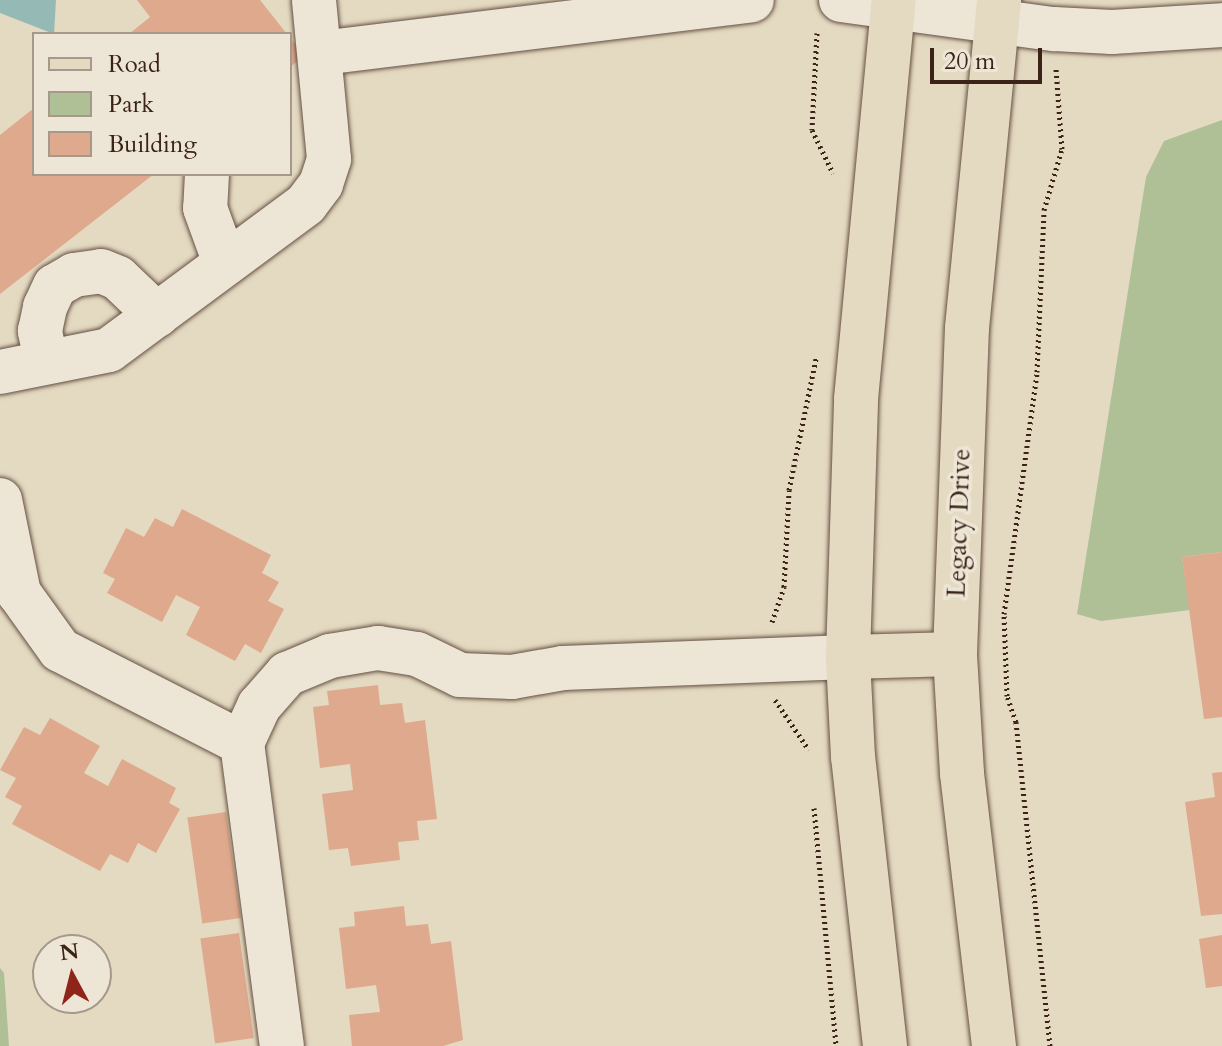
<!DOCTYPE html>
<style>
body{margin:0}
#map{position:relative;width:1222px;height:1046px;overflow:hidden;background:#e4d9c1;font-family:Cardo,serif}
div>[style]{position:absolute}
.green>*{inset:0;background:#afc097}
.water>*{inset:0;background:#95bab6}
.building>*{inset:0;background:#dfa98d;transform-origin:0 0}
.path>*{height:5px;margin-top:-2.5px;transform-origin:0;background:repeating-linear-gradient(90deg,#3b2318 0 2px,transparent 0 6px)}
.roads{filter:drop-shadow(0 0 2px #655042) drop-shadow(0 0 2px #655042)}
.minor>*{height:44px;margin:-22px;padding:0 22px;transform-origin:22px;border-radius:22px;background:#ede6d7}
.major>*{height:44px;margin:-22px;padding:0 22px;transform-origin:22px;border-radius:22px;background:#e4d9c1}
span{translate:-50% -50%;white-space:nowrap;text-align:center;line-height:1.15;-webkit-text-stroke:7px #ede6d7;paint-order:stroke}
.street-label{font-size:26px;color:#3b2318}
.legend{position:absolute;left:32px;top:32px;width:260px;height:144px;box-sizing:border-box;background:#ede6d7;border:2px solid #a6988b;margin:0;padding:10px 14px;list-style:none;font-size:24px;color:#3b2318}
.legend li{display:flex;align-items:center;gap:16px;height:40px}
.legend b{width:40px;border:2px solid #a6988b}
.north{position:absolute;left:32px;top:934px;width:80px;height:80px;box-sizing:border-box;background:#ede6d7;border:2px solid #a6988b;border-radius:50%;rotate:353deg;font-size:22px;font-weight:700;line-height:32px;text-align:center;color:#3b2318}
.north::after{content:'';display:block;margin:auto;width:28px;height:36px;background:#8f2418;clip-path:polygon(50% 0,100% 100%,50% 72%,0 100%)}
.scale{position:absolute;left:930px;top:48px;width:112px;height:36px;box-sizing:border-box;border:4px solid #3b2318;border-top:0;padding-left:10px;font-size:24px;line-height:28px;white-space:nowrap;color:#3b2318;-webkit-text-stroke:6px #ede6d7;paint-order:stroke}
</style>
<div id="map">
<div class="green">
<div style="clip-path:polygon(1222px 120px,1222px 552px,1182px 557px,1190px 610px,1101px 621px,1077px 614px,1146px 177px,1164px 141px)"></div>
<div style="clip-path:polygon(0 968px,4px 973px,9px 1046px,0 1046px)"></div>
</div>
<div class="water">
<div style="clip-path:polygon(0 0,56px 0,54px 34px,0 13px)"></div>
</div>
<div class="building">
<div style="clip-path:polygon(137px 0,260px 0,287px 34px,129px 34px,150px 17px)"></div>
<div style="clip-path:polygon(290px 38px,304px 56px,290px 67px)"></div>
<div style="clip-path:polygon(34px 108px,34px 174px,154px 174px,0 294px,0 135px)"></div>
<div style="clip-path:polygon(182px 509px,271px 555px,262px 573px,279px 582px,268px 601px,284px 609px,261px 653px,245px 644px,235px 661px,186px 635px,200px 607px,176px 595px,162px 622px,107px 593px,115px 579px,103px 573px,126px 528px,144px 537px,155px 518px,173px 527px)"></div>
<div style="clip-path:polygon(1222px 552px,1222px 717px,1204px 719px,1182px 557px)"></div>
<div style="clip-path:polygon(378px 685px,380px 705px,402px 703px,405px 723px,425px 720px,437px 819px,417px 821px,419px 840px,398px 842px,400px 860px,351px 866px,348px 848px,329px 850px,322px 794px,353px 790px,350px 764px,320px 768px,313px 707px,329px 705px,327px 691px)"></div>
<div style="clip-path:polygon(50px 718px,100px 746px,84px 773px,108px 786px,122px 759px,176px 788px,169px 803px,180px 809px,156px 853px,138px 843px,128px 863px,110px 854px,100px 871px,12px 824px,22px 806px,5px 797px,16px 778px,0 770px,24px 727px,40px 735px)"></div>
<div style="clip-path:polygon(1222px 772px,1222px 914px,1201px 916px,1185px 802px,1215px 797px,1212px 773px)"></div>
<div style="left:226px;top:812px;width:107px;height:39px;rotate:82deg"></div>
<div style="clip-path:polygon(404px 906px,406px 926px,428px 924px,431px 944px,451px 941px,463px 1040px,443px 1046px,352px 1046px,349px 1015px,380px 1012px,376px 985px,346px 989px,339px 928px,355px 926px,354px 912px)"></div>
<div style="left:239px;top:933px;width:106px;height:39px;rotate:82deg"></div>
<div style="clip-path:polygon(1222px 935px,1222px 986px,1206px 988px,1199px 939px)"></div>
</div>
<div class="path">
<div style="left:817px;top:33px;width:97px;rotate:93deg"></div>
<div style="left:812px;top:130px;width:48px;rotate:64deg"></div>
<div style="left:772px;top:622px;width:37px;rotate:-71deg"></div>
<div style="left:784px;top:587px;width:97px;rotate:-87deg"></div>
<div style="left:789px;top:490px;width:135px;rotate:-78.4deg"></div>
<div style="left:775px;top:700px;width:60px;rotate:55.8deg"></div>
<div style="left:814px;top:808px;width:239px;rotate:84.7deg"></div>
<div style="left:1050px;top:1046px;width:326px;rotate:-96deg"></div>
<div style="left:1016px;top:722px;width:28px;rotate:-109deg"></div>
<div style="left:1007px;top:696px;width:82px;rotate:-92.1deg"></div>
<div style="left:1004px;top:614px;width:244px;rotate:-82.2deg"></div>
<div style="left:1037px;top:372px;width:162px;rotate:-87.5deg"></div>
<div style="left:1044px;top:210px;width:64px;rotate:-73.6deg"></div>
<div style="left:1062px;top:149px;width:80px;rotate:-94.3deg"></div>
</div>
<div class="roads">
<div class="minor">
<div style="left:841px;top:0;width:215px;rotate:7.8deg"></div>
<div style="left:1054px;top:29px;width:58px;rotate:3deg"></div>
<div style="left:1112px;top:32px;width:110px;rotate:-3.6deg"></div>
<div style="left:322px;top:53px;width:433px;rotate:-7deg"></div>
<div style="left:207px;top:174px;width:34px;rotate:93deg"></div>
<div style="left:205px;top:208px;width:59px;rotate:70deg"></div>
<div style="left:46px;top:360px;width:30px;rotate:-102deg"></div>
<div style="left:40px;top:331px;width:25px;rotate:-78deg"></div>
<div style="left:45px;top:307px;width:23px;rotate:-65deg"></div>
<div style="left:55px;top:286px;width:22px;rotate:-30deg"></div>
<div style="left:74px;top:275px;width:27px;rotate:-8deg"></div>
<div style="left:101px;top:271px;width:18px;rotate:22deg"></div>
<div style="left:118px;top:278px;width:54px;rotate:43.5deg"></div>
<div style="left:0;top:372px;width:111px;rotate:-11.4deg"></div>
<div style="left:109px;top:350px;width:245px;rotate:-36.5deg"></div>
<div style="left:306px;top:204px;width:25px;rotate:-53deg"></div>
<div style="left:321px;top:184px;width:26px;rotate:-72deg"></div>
<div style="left:329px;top:159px;width:160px;rotate:-95.4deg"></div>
<div style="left:0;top:500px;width:95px;rotate:78.5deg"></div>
<div style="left:19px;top:593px;width:70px;rotate:54.3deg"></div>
<div style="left:60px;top:650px;width:204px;rotate:27.1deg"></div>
<div style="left:242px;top:743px;width:41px;rotate:-65.3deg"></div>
<div style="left:259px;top:706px;width:43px;rotate:-48.8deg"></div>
<div style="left:287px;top:674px;width:47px;rotate:-22.7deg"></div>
<div style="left:330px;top:656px;width:49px;rotate:-9.5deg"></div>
<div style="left:378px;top:648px;width:39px;rotate:9deg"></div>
<div style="left:417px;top:654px;width:48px;rotate:26deg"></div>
<div style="left:460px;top:675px;width:52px;rotate:2.2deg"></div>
<div style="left:512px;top:677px;width:52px;rotate:-10deg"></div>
<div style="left:563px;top:668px;width:285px;rotate:-2.2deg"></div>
<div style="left:242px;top:743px;width:306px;rotate:82.5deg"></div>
</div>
<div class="major">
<div style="left:848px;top:657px;width:107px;rotate:-1.6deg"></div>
<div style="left:885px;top:1046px;width:291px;rotate:-96.3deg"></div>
<div style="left:853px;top:757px;width:100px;rotate:-92.9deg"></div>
<div style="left:848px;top:657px;width:258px;rotate:-88.2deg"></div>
<div style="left:856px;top:399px;width:401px;rotate:-84.6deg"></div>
<div style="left:994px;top:1046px;width:275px;rotate:-96.7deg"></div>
<div style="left:962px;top:773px;width:119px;rotate:-93.4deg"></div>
<div style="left:955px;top:654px;width:326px;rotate:-87.9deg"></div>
<div style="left:967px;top:328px;width:330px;rotate:-84.4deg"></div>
</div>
</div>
<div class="street-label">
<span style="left:959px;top:523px;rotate:-88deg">Legacy Drive</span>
</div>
<ul class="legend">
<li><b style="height:10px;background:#e4d9c1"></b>Road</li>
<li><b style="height:22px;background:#afc097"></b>Park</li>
<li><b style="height:22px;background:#dfa98d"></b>Building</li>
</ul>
<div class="north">N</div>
<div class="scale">20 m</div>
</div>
